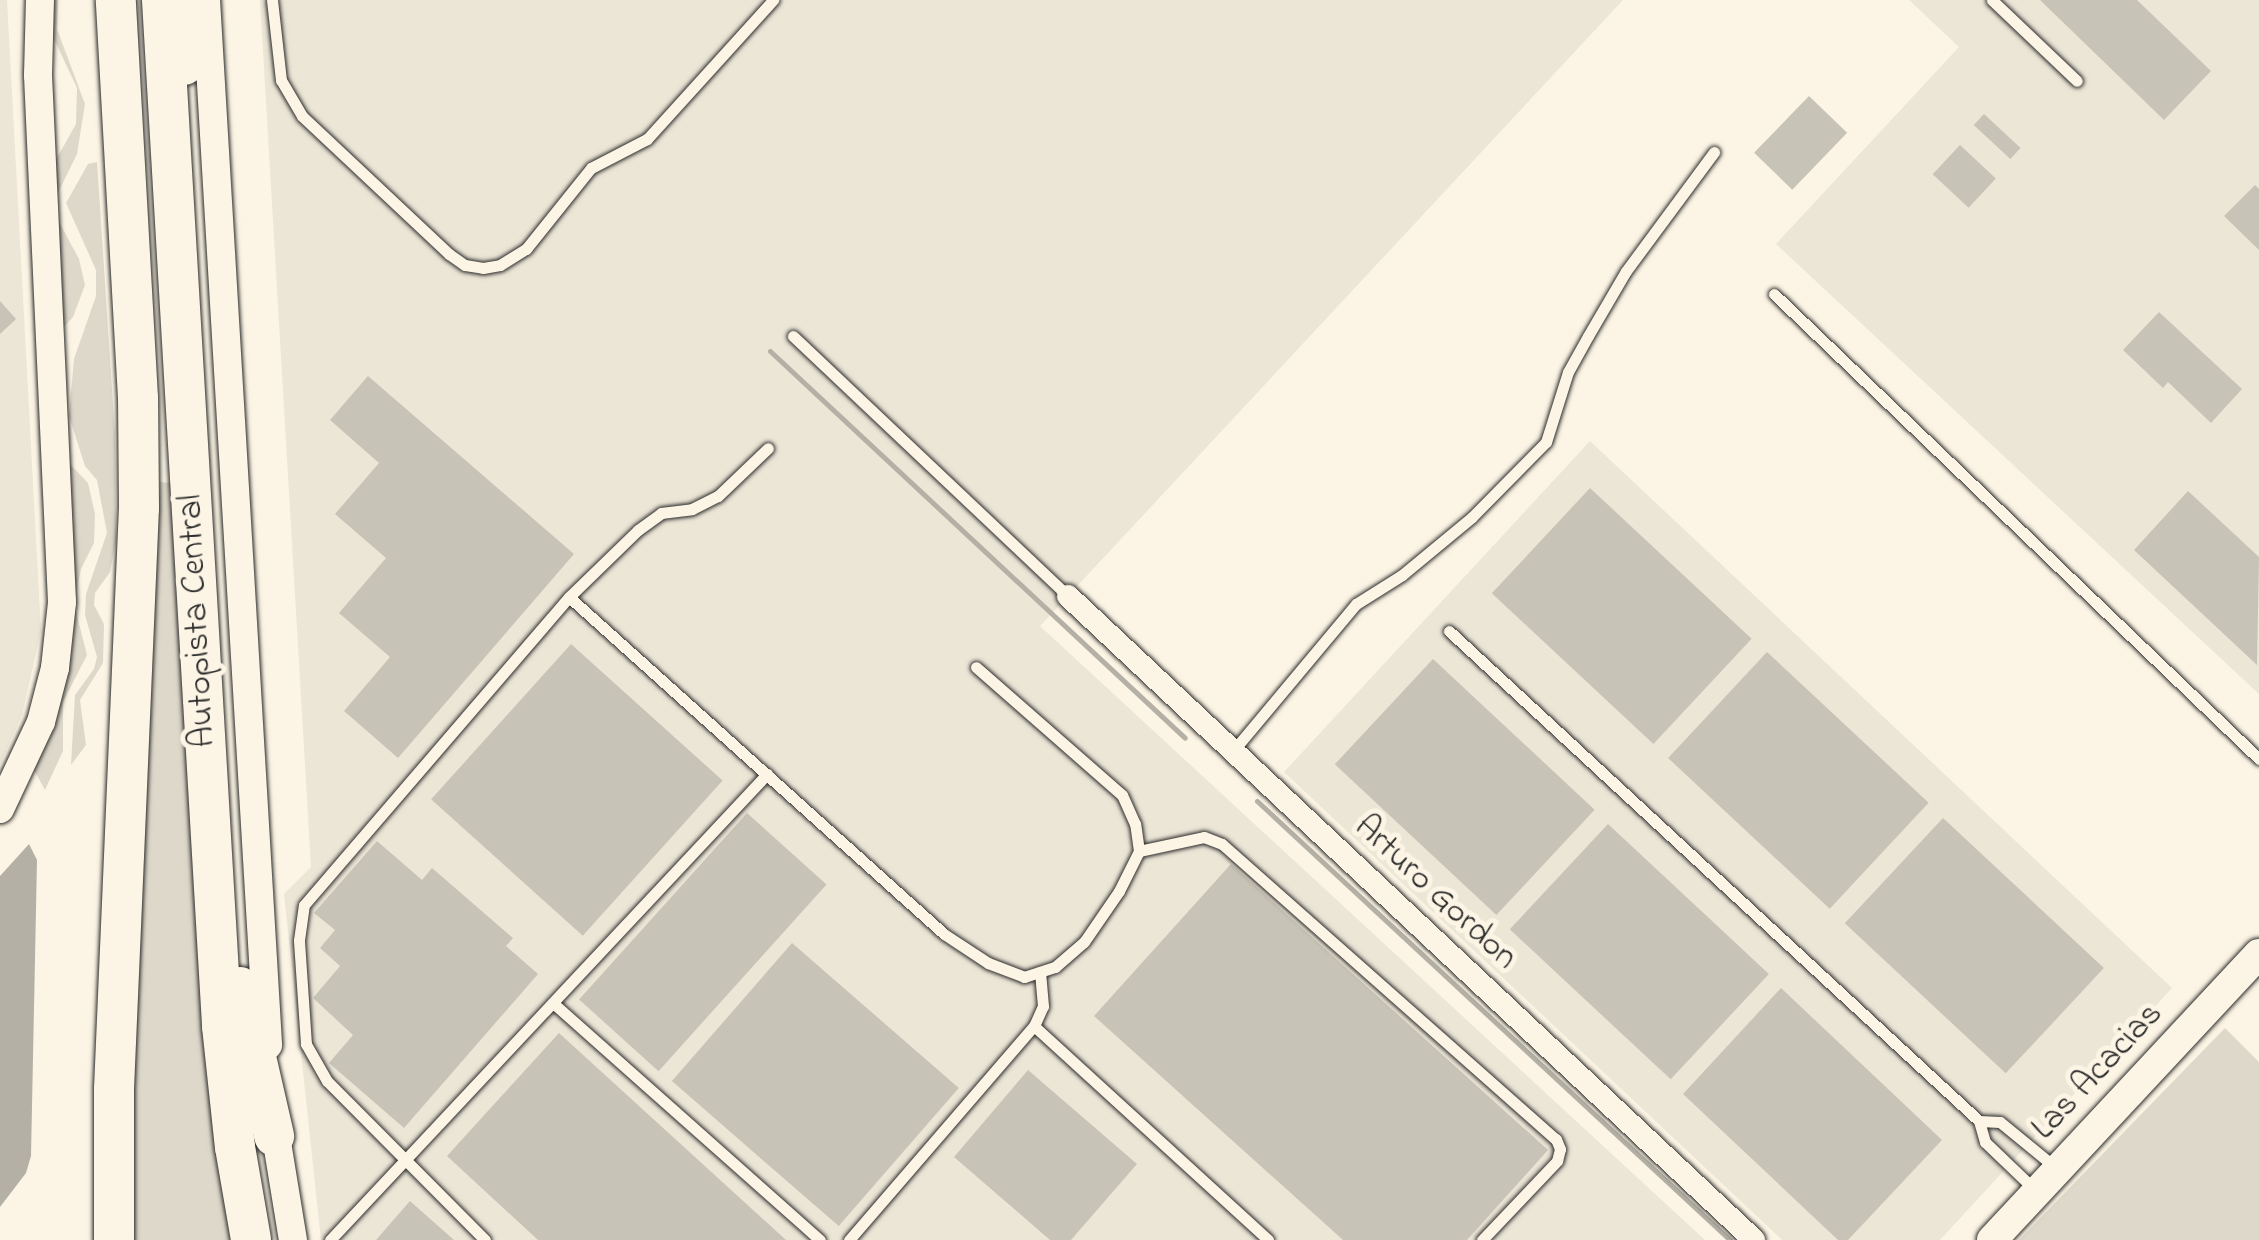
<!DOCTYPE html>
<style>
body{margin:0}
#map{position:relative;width:2259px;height:1240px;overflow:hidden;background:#fcf5e5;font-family:"Indie Flower",sans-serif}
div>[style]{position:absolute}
.built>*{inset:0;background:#ece6d7}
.green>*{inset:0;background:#ded8ca}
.water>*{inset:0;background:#b4b0a5}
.stream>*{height:5px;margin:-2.5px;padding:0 2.5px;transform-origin:2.5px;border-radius:2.5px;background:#b4b0a5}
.building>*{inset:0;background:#c8c3b7;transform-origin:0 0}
.roads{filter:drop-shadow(0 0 2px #2b2b2b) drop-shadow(0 0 2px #2b2b2b)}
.service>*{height:11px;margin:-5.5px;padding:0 5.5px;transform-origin:5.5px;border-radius:5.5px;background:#fcf5e5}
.minor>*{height:22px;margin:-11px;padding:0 11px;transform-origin:11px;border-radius:11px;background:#fcf5e5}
.tertiary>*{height:28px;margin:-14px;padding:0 14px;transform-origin:14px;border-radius:14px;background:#fcf5e5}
.secondary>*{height:30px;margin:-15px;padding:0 15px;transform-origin:15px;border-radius:15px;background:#fcf5e5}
.motorway>*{height:40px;margin:-20px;padding:0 20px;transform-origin:20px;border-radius:20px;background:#fcf5e5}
span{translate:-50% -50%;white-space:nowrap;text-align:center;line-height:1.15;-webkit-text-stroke:10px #fcf5e5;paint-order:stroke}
.street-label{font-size:35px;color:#2b2b2b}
</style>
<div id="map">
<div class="built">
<div style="clip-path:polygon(0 0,7px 0,41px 631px,22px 715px,0 765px)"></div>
<div style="clip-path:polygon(260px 0,1623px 0,1040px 626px,1705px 1240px,321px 1240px,284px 894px,311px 867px)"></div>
<div style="clip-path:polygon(1909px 0,2259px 0,2259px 694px,1776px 244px,1959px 47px)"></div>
<div style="clip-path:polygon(1590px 441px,2172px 988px,1940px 1240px,1782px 1240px,1284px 772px)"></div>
</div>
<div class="green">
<div style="clip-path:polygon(47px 0,58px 0,57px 29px,85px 104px,77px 154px,56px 197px,57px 218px,79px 259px,85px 285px,73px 317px,56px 335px,48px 174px,76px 124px,77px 88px,48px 26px)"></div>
<div style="clip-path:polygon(97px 162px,115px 435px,116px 541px,110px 572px,95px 593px,94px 605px,104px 624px,103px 663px,80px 700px,86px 745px,71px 765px,75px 695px,94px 669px,97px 657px,85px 615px,86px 594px,107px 533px,97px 480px,85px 466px,69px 416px,74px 359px,96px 296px,96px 270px,66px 203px,88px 164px)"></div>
<div style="clip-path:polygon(68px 462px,88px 483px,95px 514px,94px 543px,81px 569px,74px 604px,87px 655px,63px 702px,63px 751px,45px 790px,33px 768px)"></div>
<div style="clip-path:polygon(160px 482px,177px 484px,235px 1240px,129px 1240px,137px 941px)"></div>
<div style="clip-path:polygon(2225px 1028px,2259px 1062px,2259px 1240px,2019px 1240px)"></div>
</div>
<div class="water">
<div style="clip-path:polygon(29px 844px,37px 860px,31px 1156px,26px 1173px,0 1207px,0 876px)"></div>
</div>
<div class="stream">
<div style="left:770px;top:351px;width:567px;rotate:43deg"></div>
<div style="left:1257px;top:801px;width:645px;rotate:42.86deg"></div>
</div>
<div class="building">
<div style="clip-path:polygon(2040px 0,2137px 0,2211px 71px,2164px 120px)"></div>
<div style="left:1809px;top:96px;width:53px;height:79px;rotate:44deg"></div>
<div style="left:1984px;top:114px;width:50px;height:15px;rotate:43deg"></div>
<div style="left:1960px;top:145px;width:49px;height:40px;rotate:43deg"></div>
<div style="clip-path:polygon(2255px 185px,2259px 189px,2259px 250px,2224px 216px)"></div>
<div style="clip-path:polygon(0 301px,16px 319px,0 334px)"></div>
<div style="clip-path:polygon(2159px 312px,2242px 389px,2211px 423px,2168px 382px,2163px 388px,2123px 350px)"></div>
<div style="clip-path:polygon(368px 376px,574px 554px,398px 758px,344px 711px,390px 657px,339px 613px,386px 558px,335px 514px,379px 463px,330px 420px)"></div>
<div style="left:1590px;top:488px;width:221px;height:144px;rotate:43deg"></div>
<div style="clip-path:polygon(2188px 491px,2259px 557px,2257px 665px,2134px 550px)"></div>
<div style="left:571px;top:644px;width:204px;height:209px;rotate:42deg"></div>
<div style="left:1767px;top:652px;width:221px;height:145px;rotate:43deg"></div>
<div style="left:1433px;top:659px;width:221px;height:144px;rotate:43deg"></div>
<div style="left:747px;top:813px;width:107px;height:251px;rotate:42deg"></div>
<div style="left:1943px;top:818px;width:220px;height:144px;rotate:43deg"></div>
<div style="left:1608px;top:824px;width:220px;height:144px;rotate:43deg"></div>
<div style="clip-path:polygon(377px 841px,422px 880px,432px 868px,513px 938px,506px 946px,538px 974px,404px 1128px,329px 1063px,353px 1035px,313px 998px,340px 966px,320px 948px,335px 930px,314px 913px)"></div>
<div style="clip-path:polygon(1231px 864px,1548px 1150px,1467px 1240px,1343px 1240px,1094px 1016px)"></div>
<div style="left:792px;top:943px;width:221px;height:183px;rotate:41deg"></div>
<div style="clip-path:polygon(1781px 988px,1942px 1140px,1848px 1240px,1838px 1240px,1683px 1094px)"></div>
<div style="clip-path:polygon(559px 1033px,786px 1240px,538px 1240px,447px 1156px)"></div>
<div style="clip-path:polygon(1028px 1070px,1137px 1164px,1071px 1240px,1050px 1240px,954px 1157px)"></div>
<div style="clip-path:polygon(410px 1201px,454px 1240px,376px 1240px)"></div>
</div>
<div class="roads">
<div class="service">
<div style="left:272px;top:0;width:81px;rotate:83.6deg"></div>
<div style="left:281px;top:80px;width:42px;rotate:59.7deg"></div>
<div style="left:302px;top:116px;width:202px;rotate:43.2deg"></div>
<div style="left:449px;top:254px;width:19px;rotate:35deg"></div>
<div style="left:465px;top:265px;width:18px;rotate:9deg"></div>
<div style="left:483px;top:268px;width:17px;rotate:-10deg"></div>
<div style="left:500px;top:265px;width:31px;rotate:-32deg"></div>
<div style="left:526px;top:249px;width:104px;rotate:-51.3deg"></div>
<div style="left:591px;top:168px;width:63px;rotate:-27.4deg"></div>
<div style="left:647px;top:139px;width:188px;rotate:-47.8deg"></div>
<div style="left:1992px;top:0;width:117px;rotate:43.6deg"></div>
<div style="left:1774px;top:294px;width:672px;rotate:43.79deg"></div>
<div style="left:793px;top:336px;width:378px;rotate:43.4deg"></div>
<div style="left:569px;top:597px;width:504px;rotate:41.94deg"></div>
<div style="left:944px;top:934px;width:53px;rotate:33.4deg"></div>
<div style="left:988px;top:963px;width:39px;rotate:21deg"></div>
<div style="left:1024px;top:977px;width:33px;rotate:-18deg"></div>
<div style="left:1055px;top:967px;width:38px;rotate:-41deg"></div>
<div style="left:1084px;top:942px;width:62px;rotate:-55.5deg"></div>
<div style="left:1119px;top:891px;width:45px;rotate:-63.4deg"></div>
<div style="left:1139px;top:851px;width:27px;rotate:-98deg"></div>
<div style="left:1135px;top:824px;width:32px;rotate:-114deg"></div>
<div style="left:1122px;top:795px;width:194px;rotate:-138.8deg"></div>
<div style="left:1449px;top:631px;width:722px;rotate:42.75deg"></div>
<div style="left:1979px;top:1121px;width:22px;rotate:74deg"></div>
<div style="left:1985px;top:1142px;width:68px;rotate:43.8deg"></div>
<div style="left:1233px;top:751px;width:192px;rotate:-50.1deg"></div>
<div style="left:1356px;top:604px;width:54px;rotate:-32.2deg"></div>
<div style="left:1402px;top:575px;width:91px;rotate:-39.6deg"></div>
<div style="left:1472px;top:517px;width:105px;rotate:-45.4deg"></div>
<div style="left:1546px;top:442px;width:73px;rotate:-72.6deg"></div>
<div style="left:1568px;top:372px;width:41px;rotate:-60.9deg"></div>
<div style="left:1588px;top:336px;width:75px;rotate:-59.7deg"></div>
<div style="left:1626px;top:271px;width:148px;rotate:-53.5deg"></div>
<div style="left:1139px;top:851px;width:66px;rotate:-12.2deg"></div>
<div style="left:1204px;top:837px;width:19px;rotate:21deg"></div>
<div style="left:1222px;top:844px;width:446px;rotate:41.5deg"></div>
<div style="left:1556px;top:1139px;width:11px;rotate:68deg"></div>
<div style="left:1560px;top:1149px;width:12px;rotate:104deg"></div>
<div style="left:1557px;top:1161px;width:109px;rotate:133.5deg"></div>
<div style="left:553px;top:1003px;width:357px;rotate:41.6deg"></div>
<div style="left:1034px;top:1026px;width:317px;rotate:42.4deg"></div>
<div style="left:1979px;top:1121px;width:21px;rotate:3deg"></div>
<div style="left:2000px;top:1122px;width:71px;rotate:39.3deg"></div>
<div style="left:330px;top:1240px;width:639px;rotate:-46.84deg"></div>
<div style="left:485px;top:1240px;width:224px;rotate:-134.8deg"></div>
<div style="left:327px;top:1081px;width:43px;rotate:-119.6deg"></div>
<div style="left:306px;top:1044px;width:104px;rotate:-93.9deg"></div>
<div style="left:299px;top:940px;width:35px;rotate:-82deg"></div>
<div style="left:304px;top:905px;width:406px;rotate:-49.3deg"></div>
<div style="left:569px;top:597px;width:96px;rotate:-44.2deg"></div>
<div style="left:638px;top:530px;width:29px;rotate:-36deg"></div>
<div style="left:661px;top:513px;width:31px;rotate:-7deg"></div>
<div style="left:692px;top:509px;width:29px;rotate:-27deg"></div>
<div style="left:718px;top:496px;width:69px;rotate:-43.8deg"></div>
<div style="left:849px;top:1240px;width:283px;rotate:-49.2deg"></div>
<div style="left:1034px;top:1026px;width:22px;rotate:-66deg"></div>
<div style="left:1043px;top:1006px;width:34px;rotate:-95deg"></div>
</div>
<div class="minor">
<div style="left:1068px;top:596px;width:941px;rotate:43.19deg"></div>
</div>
<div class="tertiary">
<div style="left:206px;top:0;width:1047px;rotate:86.6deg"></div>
<div style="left:0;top:809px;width:96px;rotate:-64.8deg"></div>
<div style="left:41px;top:722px;width:56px;rotate:-75.5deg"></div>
<div style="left:55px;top:668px;width:66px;rotate:-83.9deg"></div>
<div style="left:62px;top:602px;width:528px;rotate:-92.61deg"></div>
<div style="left:38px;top:75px;width:75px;rotate:-88.5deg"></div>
<div style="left:273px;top:1118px;width:124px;rotate:80.7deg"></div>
</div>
<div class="secondary">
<div style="left:1992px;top:1240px;width:391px;rotate:-47deg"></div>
</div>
<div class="motorway">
<div style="left:162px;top:0;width:1028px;rotate:86.65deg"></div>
<div style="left:222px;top:1026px;width:122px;rotate:83.9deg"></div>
<div style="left:235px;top:1147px;width:94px;rotate:80.2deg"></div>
<div style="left:184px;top:65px;width:65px;rotate:-83deg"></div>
<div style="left:240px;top:987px;width:153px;rotate:77.1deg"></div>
<div style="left:114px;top:1240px;width:151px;rotate:-90deg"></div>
<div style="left:114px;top:1089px;width:582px;rotate:-87.54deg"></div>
<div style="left:139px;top:508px;width:110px;rotate:-90.5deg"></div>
<div style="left:138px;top:398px;width:399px;rotate:-93.2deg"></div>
</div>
</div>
<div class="street-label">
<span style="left:198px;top:621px;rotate:-93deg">Autopista Central</span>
<span style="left:1435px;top:893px;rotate:43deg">Arturo Gordon</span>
<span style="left:2098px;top:1072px;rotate:-47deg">Las Acacias</span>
</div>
</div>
